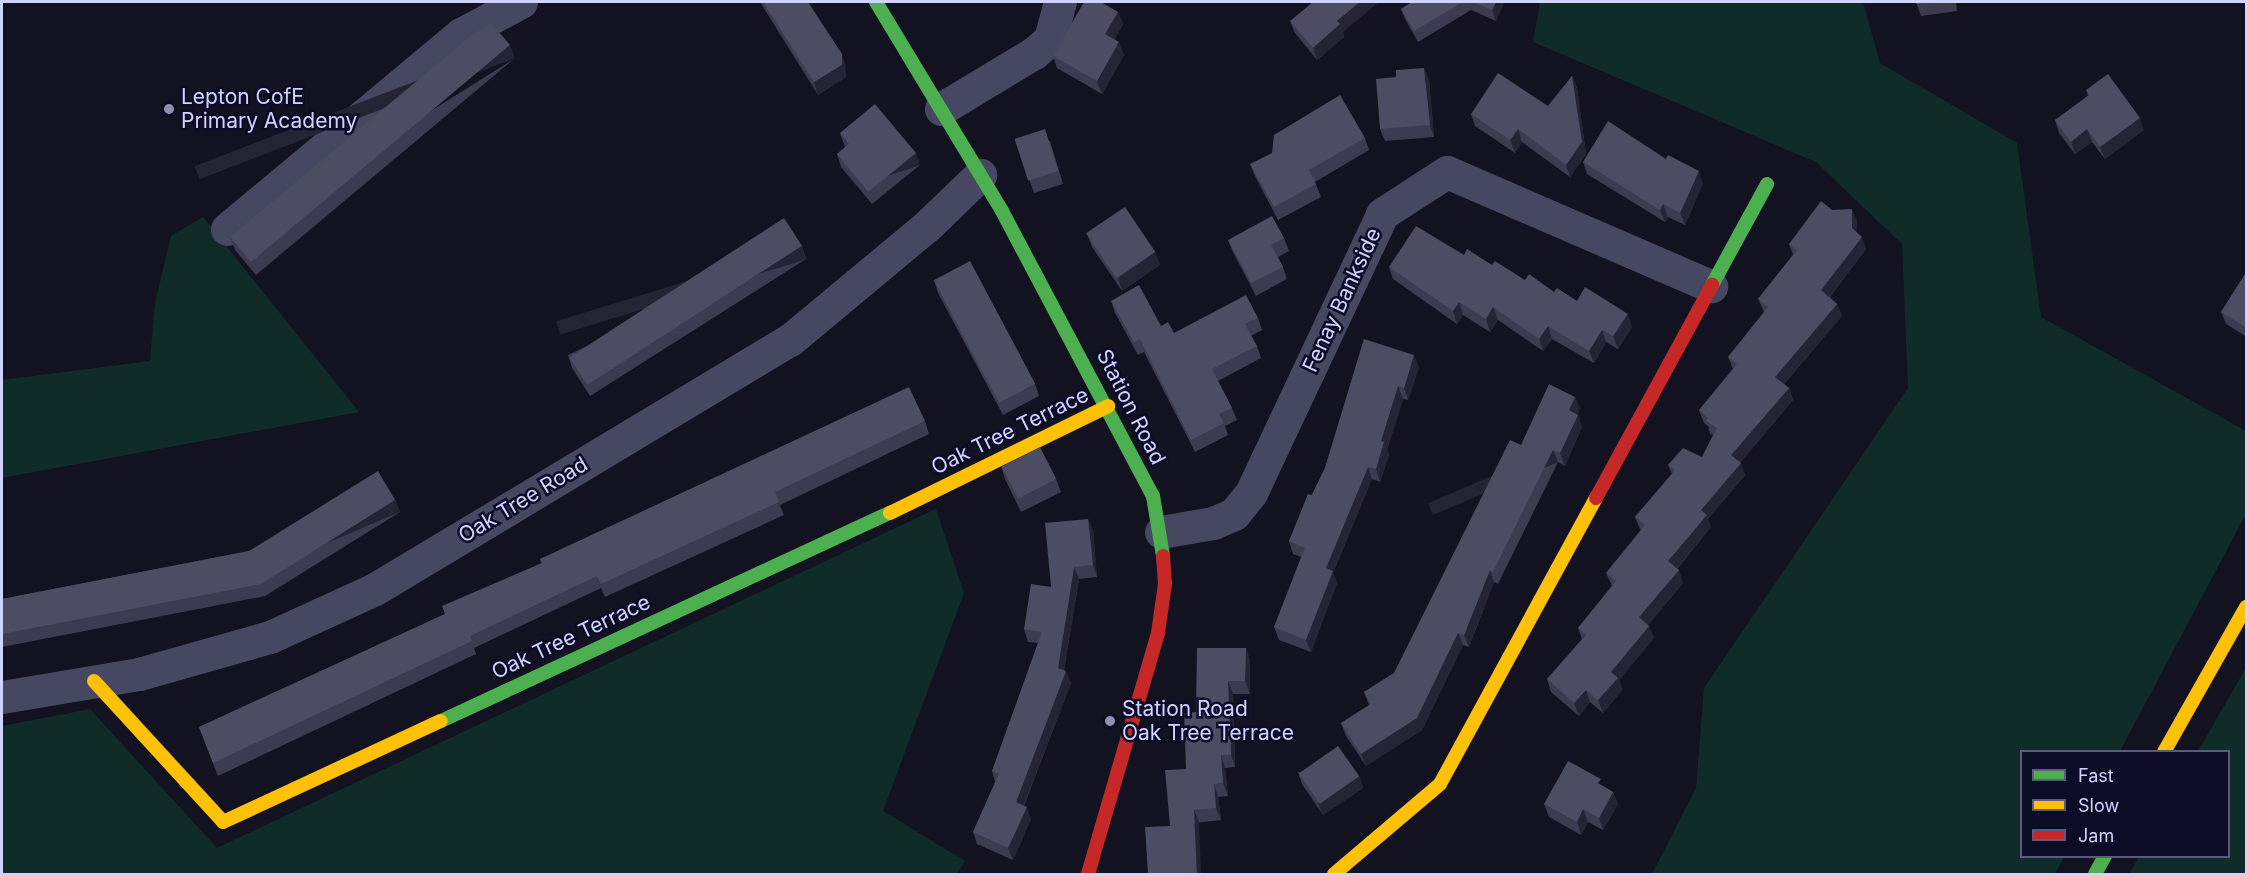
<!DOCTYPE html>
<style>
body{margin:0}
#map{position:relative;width:2248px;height:876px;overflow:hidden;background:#131220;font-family:Inter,sans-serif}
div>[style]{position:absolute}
.green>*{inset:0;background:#102c29}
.street>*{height:33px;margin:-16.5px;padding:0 16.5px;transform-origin:16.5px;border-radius:16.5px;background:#464861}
.fast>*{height:14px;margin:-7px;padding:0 7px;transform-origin:7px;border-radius:7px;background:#4caf50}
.slow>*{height:14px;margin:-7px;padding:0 7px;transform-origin:7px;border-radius:7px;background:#ffc107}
.jam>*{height:14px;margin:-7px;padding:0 7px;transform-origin:7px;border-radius:7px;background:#c62828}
.wall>*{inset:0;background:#3c3b4f}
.shaded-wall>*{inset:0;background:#252434;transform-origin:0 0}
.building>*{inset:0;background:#4c4c62;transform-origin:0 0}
.dots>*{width:16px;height:16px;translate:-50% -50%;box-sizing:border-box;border:3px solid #0d0c26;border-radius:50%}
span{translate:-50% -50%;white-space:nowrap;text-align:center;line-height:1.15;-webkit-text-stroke:5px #0d0c26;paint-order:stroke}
.poi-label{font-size:21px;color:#d1d3ff}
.left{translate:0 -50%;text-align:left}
.street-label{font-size:21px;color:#d1d3ff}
.frame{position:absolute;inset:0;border:3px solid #d1d3ff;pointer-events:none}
.legend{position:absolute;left:2020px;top:750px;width:210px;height:108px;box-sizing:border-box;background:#0d0c26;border:2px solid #5b5c7d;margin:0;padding:8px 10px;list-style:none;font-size:18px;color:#d1d3ff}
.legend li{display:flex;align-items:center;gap:12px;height:30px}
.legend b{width:30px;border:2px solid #5b5c7d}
</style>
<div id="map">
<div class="green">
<div style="clip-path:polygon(1540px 2px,1863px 2px,1880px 63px,2017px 143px,2041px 317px,2246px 431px,2246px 514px,2120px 751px,2022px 752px,2022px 856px,2064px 857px,2055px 874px,1652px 874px,1696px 788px,1704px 688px,1908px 388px,1902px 244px,1816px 162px,1533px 42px)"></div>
<div style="clip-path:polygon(203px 217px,359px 412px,2px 478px,2px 380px,150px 361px,155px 303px,171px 236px)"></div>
<div style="clip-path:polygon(936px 509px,964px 593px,883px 811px,965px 861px,957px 874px,2px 874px,2px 726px,90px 709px,217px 848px)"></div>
<div style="clip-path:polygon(2246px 668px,2246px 874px,2129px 874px,2139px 857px,2228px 856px,2228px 752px,2198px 751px)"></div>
</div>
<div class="street">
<div style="left:941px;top:109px;width:109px;rotate:-31.1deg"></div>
<div style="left:1034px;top:53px;width:21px;rotate:-41deg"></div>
<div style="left:1050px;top:39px;width:38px;rotate:-75deg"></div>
<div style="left:227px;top:229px;width:305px;rotate:-39.8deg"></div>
<div style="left:461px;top:34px;width:68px;rotate:-28.1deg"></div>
<div style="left:1161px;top:532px;width:53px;rotate:-9.8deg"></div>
<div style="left:1213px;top:523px;width:23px;rotate:-23deg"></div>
<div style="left:1234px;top:514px;width:27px;rotate:-51deg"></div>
<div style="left:1251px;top:493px;width:308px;rotate:-64.8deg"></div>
<div style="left:1382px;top:214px;width:77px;rotate:-32.9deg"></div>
<div style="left:1447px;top:172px;width:288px;rotate:23.4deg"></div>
<div style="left:2px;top:697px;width:139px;rotate:-9.5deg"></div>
<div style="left:139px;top:674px;width:136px;rotate:-15.8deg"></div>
<div style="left:270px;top:637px;width:115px;rotate:-24.6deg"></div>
<div style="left:375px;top:589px;width:484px;rotate:-31deg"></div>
<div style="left:790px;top:340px;width:178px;rotate:-39.8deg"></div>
<div style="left:927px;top:226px;width:74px;rotate:-43.9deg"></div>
</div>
<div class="fast">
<div style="left:876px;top:2px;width:244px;rotate:58.9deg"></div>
<div style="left:1002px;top:211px;width:323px;rotate:62.1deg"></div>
<div style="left:1153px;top:496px;width:61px;rotate:80.5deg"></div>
<div style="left:1712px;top:285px;width:115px;rotate:-61.4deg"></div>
<div style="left:441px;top:721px;width:495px;rotate:-24.9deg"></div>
<div style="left:2095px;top:874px;width:21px;rotate:-61deg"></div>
</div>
<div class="slow">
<div style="left:890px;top:513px;width:243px;rotate:-26.1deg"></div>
<div style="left:94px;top:681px;width:191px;rotate:47.5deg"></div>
<div style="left:223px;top:822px;width:240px;rotate:-24.9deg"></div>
<div style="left:2164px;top:752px;width:167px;rotate:-60.5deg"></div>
<div style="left:1334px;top:874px;width:139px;rotate:-40.3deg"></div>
<div style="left:1440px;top:784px;width:326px;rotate:-61.4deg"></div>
</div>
<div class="jam">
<div style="left:1596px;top:498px;width:243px;rotate:-61.4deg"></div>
<div style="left:1088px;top:874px;width:251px;rotate:-73.8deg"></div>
<div style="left:1158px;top:633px;width:49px;rotate:-81.9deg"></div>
<div style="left:1165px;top:584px;width:28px;rotate:-94deg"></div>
</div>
<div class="wall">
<div style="clip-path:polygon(760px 2px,808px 2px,846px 67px,846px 77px,818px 95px)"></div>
<div style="clip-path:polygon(1412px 2px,1504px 2px,1496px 21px,1471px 10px,1418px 42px,1405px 19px,1401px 9px)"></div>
<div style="clip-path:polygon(1916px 2px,1956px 2px,1957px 11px,1921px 16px)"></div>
<div style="clip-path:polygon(1118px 12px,1123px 24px,1114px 40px,1124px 55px,1102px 94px,1057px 68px,1053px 56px)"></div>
<div style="clip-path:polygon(1290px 21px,1343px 32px,1344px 37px,1317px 60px,1295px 33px)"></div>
<div style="clip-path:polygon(515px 58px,256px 275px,235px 250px,230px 237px)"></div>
<div style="clip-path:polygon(1572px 76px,1577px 88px,1586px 154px,1570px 177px,1522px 142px,1515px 153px,1475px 126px,1471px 114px,1548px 106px)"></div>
<div style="clip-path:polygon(1429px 80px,1434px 137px,1385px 141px,1380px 129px)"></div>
<div style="clip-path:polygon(2086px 90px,2144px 130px,2105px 159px,2092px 142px,2075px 154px,2059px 133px,2055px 120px,2088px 96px)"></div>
<div style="clip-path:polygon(840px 133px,920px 165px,872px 204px,841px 167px,837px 154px,845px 147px)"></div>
<div style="clip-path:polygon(1365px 138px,1369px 150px,1315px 182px,1321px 197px,1278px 220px,1255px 176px,1250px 164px)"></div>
<div style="clip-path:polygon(1015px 139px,1050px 141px,1063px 184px,1034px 193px)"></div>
<div style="clip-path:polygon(1666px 159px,1703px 183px,1685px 225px,1668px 217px,1665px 222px,1587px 174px,1583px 162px)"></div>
<div style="clip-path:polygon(1832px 210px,1857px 221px,1856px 232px,1866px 249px,1830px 297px,1837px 304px,1842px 316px,1784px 384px,1789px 388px,1793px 400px,1740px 463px,1745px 475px,1708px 519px,1711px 527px,1677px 569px,1683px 583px,1648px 625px,1654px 638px,1619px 680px,1622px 690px,1603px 713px,1590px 702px,1579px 716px,1551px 692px,1547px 679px,1582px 639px,1578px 628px,1612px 586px,1606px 573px,1641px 530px,1640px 529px,1635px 517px,1672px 474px,1668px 465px,1702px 457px,1713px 435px,1710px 434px,1708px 426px,1704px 423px,1699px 410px,1733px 369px,1728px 357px,1764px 312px,1758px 299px,1793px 255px,1789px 244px)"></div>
<div style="clip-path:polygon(1087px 234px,1155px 252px,1160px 265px,1122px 291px,1092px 247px)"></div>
<div style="clip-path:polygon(1284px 238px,1289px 251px,1278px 257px,1283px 267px,1287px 279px,1256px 296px,1233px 252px,1228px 240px)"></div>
<div style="clip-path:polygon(802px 246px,806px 259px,590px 396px,572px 368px,568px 355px)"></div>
<div style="clip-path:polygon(1464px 255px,1492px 265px,1525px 280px,1577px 301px,1632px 327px,1618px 349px,1606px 342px,1594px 363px,1552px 339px,1543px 351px,1498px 320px,1490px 332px,1463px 315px,1457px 324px,1393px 279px,1389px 267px)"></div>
<div style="clip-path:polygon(2247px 271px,2247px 337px,2226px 324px,2221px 312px)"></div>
<div style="clip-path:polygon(934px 280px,1035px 384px,1039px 396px,1003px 415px,938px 293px)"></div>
<div style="clip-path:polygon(1111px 301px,1174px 333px,1258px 318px,1262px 330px,1251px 336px,1257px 346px,1261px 358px,1218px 381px,1232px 408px,1237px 420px,1225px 426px,1228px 435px,1195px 452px,1144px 352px,1138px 355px,1115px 313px)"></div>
<div style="clip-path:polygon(1364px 339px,1419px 367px,1408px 400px,1403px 399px,1387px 450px,1389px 455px,1380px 482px,1372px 479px,1333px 573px,1337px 583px,1311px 652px,1279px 640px,1274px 627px,1301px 557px,1293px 554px,1289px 541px,1325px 468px)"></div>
<div style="clip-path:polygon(1575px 397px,1580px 409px,1577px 415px,1582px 427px,1565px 466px,1558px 462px,1498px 584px,1494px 582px,1469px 647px,1463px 645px,1422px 730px,1366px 766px,1346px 736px,1341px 723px,1369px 705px,1364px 692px,1394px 673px,1521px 445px)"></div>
<div style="clip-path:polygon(925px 421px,929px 434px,780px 505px,784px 515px,605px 597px,601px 588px,474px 648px,476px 654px,218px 776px,199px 727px,445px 614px,542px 564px,540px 559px)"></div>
<div style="clip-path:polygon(1001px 466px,1056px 479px,1061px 492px,1021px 512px,1005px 479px)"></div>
<div style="clip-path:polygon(395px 500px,400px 512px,265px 596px,2px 647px,2px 599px,249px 551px)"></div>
<div style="clip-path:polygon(1088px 519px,1093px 531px,1097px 577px,1079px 579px,1064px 670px,1071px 683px,1024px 806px,1031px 819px,1013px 860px,977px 844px,973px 832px,995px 782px,992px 771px,1038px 643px,1028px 642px,1024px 629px,1051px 587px)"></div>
<div style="clip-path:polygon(1246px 648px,1250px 661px,1250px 694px,1233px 694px,1235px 767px,1225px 768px,1228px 796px,1218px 797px,1221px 820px,1170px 826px,1186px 769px,1196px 712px)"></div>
<div style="clip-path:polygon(1298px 772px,1359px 776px,1363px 788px,1323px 815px,1302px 784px)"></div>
<div style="clip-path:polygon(1603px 786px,1613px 792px,1618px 804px,1603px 830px,1588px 822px,1581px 835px,1549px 817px,1544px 804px)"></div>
</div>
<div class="shaded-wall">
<div style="clip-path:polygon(1360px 2px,1379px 2px,1343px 32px,1344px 37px,1317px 60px,1313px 48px,1337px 21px)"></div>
<div style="clip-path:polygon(1496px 2px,1504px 2px,1496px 21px,1492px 10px)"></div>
<div style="clip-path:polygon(1118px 12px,1123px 24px,1110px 47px,1105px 34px)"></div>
<div style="clip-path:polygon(1119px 42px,1124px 55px,1102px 94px,1097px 81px)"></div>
<div style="left:510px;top:45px;width:14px;height:338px;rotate:69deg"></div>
<div style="clip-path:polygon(842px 54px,846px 67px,846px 77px,818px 95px,814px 82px)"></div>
<div style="clip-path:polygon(1424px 68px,1429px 80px,1434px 137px,1430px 125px)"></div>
<div style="clip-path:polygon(1572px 76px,1577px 88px,1586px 154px,1570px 177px,1566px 165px)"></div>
<div style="clip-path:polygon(2140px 118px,2144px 130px,2105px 159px,2100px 147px)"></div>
<div style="clip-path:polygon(1518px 129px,1522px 142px,1515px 153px,1510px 140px)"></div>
<div style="clip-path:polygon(2087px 129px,2092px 142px,2075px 154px,2071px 142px)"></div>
<div style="left:916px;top:153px;width:13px;height:62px;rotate:72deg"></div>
<div style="clip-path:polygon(1699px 171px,1703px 183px,1685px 225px,1680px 213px)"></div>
<div style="clip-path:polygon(1663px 204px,1668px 217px,1665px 222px,1660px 210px)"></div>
<div style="clip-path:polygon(1852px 209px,1857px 221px,1856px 241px,1852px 228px)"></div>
<div style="clip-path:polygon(1862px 237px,1866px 249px,1826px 302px,1821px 290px)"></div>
<div style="left:802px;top:246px;width:14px;height:257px;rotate:73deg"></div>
<div style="clip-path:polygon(1155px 252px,1160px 265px,1122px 291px,1118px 278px)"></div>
<div style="clip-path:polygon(1459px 302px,1463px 315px,1457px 324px,1453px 311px)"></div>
<div style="clip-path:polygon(1837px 304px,1842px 316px,1779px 389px,1775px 377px)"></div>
<div style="clip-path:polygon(1493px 307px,1498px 320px,1490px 332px,1486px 319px)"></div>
<div style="clip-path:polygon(1628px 314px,1632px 327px,1618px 349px,1613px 336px)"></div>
<div style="clip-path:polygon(1548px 326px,1552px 339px,1543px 351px,1539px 339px)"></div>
<div style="clip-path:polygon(1602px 330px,1606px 342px,1594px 363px,1589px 351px)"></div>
<div style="clip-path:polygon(1414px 355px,1419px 367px,1408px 400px,1404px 388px)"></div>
<div style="clip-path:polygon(1398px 386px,1403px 399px,1387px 450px,1389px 455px,1380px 482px,1376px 469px,1381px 441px)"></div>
<div style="clip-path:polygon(1789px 388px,1793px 400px,1736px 468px,1731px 455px)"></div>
<div style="clip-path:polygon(1575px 397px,1580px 409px,1573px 423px,1569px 410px)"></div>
<div style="clip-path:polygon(1578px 415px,1582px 427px,1565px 466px,1560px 453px)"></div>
<div style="left:1553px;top:450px;width:13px;height:136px;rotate:67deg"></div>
<div style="clip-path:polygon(1741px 463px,1745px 475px,1708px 519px,1711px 527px,1672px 574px,1668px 561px,1701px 510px)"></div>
<div style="clip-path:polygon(1368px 467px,1372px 479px,1333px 573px,1337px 583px,1311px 652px,1306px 640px,1326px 568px)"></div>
<div style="left:395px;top:500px;width:13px;height:158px;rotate:67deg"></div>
<div style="clip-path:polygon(1088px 519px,1093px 531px,1097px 577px,1093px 565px)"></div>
<div style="clip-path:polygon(1074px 567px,1079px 579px,1062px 680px,1058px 668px)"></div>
<div style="clip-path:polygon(1490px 570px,1494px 582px,1469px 647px,1464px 635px)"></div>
<div style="clip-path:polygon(1679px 570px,1683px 583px,1644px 630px,1639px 617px)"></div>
<div style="clip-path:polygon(1649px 626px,1654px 638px,1619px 680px,1622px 690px,1603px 713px,1598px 700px,1611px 672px)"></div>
<div style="clip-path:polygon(1458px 633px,1463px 645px,1422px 730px,1366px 766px,1361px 754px)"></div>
<div style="clip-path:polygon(1246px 648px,1250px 661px,1250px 694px,1245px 681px)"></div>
<div style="clip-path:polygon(1066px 671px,1071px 683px,1020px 815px,1016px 802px)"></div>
<div style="clip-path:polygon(1228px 681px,1233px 694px,1235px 767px,1231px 755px)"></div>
<div style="clip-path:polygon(1586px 690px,1590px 702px,1579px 716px,1574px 703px)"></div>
<div style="clip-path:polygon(1221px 755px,1225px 768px,1228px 796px,1223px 783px)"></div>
<div style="clip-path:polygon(1359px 776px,1363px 788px,1323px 815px,1318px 803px)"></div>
<div style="clip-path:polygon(1214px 784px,1218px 797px,1221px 820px,1216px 808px)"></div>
<div style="clip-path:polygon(1613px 792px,1618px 804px,1603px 830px,1599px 818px)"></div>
<div style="clip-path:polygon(1027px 807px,1031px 819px,1013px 860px,1008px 848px)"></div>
<div style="clip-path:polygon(1583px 809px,1588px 822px,1581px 835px,1577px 822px)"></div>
<div style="clip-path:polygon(1194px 810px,1199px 822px,1201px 874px,1197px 874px)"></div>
</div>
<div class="building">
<div style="clip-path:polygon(763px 2px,808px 2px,842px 54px,842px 65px,814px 82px)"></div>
<div style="clip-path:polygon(1084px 2px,1101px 2px,1118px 12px,1105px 34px,1119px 42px,1097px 81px,1053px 56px)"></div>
<div style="clip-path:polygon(1313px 2px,1360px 2px,1337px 21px,1340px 24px,1313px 48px,1290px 21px)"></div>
<div style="clip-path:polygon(1412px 2px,1463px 2px,1414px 31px,1401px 9px)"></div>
<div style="clip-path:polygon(1473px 2px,1496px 2px,1492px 10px)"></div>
<div style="clip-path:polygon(1916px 2px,1931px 2px,1916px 4px)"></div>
<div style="clip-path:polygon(492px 24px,510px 45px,251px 262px,230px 237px,473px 34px)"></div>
<div style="clip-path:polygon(1424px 68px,1430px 125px,1380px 129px,1376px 79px,1396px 77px,1396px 70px)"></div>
<div style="clip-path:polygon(1498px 73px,1548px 106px,1572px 76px,1582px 142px,1566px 165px,1518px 129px,1510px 140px,1471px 114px)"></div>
<div style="clip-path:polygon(2108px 74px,2140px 118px,2100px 147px,2087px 129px,2071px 142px,2055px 120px,2089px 95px,2086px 90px)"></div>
<div style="clip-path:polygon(1340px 95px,1365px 138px,1309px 170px,1316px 184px,1274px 207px,1250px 164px,1272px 153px,1274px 135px)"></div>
<div style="clip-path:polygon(875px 104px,916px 153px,868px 192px,837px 154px,849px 144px,840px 133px)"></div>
<div style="clip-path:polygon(1608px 121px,1666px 159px,1668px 155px,1699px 171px,1680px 213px,1663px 204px,1660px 210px,1583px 162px)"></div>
<div style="left:1045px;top:129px;width:44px;height:32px;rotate:72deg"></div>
<div style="clip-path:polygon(1821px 201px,1832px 210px,1852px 209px,1852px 228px,1862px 237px,1821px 290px,1837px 304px,1775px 377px,1789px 388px,1731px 455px,1741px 463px,1701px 510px,1707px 515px,1668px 561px,1679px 570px,1639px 617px,1649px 626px,1611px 672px,1618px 678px,1598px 700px,1586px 690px,1574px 703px,1547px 679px,1586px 635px,1578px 628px,1616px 581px,1606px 573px,1645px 525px,1635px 517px,1675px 470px,1668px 465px,1683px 448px,1702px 457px,1717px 428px,1706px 421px,1708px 418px,1699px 410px,1737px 364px,1728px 357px,1768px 307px,1758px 299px,1797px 250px,1789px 244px)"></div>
<div style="left:1125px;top:207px;width:54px;height:47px;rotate:56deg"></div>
<div style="clip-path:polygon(1272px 216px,1284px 238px,1271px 245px,1283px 267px,1251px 283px,1228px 240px)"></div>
<div style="left:784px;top:218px;width:33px;height:256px;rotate:57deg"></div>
<div style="clip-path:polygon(1416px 226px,1464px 255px,1467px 249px,1492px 265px,1495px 261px,1525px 280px,1529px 274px,1554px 292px,1557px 288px,1577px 301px,1585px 287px,1628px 314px,1613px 336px,1602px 330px,1589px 351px,1548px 326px,1539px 339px,1493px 307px,1486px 319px,1459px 302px,1453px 311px,1389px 267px)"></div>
<div style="left:970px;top:261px;width:139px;height:41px;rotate:62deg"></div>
<div style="clip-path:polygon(2247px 271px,2247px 328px,2221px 312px)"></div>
<div style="clip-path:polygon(1139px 285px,1161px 326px,1168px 322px,1174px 333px,1246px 295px,1258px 318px,1245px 324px,1257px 346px,1212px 369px,1232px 408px,1219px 414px,1224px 423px,1191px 440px,1140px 339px,1134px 342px,1111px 301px)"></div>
<div style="clip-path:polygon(1364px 339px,1414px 355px,1404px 388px,1398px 386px,1381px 441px,1384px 442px,1376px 469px,1368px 467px,1326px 568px,1333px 571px,1306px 640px,1274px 627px,1305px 548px,1289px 541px,1308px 494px,1312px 495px,1325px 468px)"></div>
<div style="clip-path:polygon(1549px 384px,1575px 397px,1569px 410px,1578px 415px,1560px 453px,1553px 450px,1493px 572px,1490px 570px,1464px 635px,1458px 633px,1417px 718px,1361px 754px,1341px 723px,1371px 704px,1364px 692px,1394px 673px,1510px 440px,1521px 445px)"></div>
<div style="clip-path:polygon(909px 387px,925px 421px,775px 492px,779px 502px,601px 584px,597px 576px,470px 636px,472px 641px,213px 763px,199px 727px,445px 614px,442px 606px,542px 563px,540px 559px)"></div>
<div style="left:1040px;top:447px;width:36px;height:43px;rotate:63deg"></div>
<div style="clip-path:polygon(378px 471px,395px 500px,261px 584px,2px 634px,2px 599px,249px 551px)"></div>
<div style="clip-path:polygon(1088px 519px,1093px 565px,1074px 567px,1058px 668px,1066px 671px,1016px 802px,1027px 807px,1008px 848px,973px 832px,999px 774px,992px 771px,1042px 632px,1024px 629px,1031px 584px,1051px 587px,1045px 523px)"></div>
<div style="clip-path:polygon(1197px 648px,1246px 648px,1245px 681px,1228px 681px,1231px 755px,1221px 755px,1223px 783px,1214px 784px,1216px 808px,1194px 810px,1197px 874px,1148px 874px,1145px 827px,1170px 826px,1165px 770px,1186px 769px,1184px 713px,1196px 712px)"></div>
<div style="left:1338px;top:746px;width:37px;height:48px;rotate:55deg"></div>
<div style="clip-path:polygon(1568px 761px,1601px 779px,1598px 783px,1613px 792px,1599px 818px,1583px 809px,1577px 822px,1544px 804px)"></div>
</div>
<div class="dots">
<div style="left:169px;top:109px;background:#8e8fb1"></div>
<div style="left:1110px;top:721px;background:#8e8fb1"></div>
</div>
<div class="poi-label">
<span class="left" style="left:181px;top:109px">Lepton CofE<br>Primary Academy</span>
<span class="left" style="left:1122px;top:721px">Station Road<br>Oak Tree Terrace</span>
</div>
<div class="street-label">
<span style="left:1342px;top:300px;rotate:-65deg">Fenay Bankside</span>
<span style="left:1131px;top:407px;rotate:63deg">Station Road</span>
<span style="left:1010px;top:431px;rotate:-26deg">Oak Tree Terrace</span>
<span style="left:523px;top:500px;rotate:-31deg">Oak Tree Road</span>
<span style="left:571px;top:637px;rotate:-25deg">Oak Tree Terrace</span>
</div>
<div class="frame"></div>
<ul class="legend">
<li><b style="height:8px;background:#4caf50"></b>Fast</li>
<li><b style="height:8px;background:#ffc107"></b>Slow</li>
<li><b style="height:8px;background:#c62828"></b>Jam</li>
</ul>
</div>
